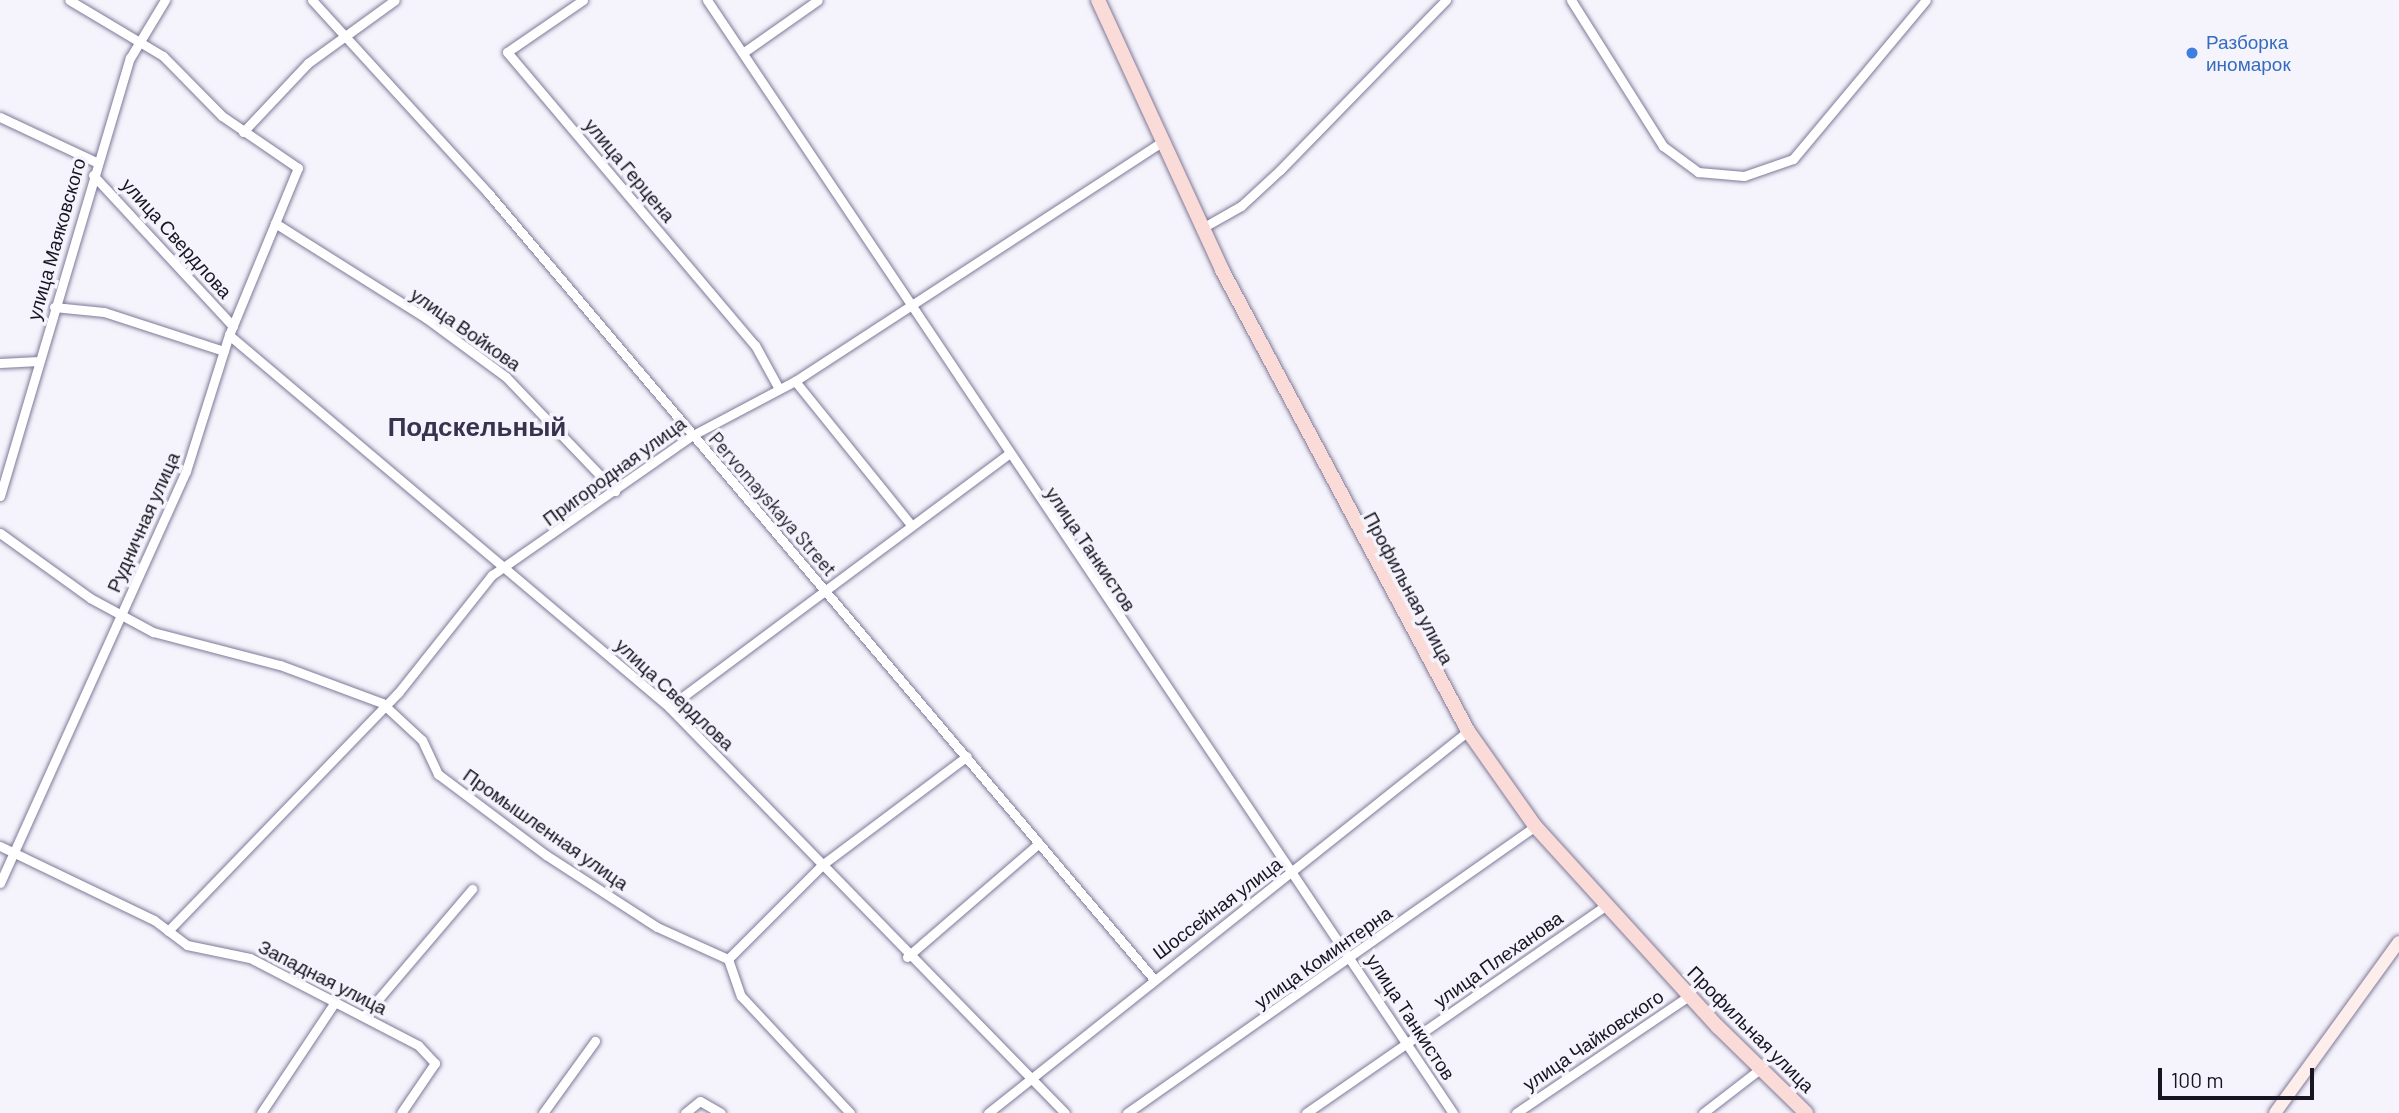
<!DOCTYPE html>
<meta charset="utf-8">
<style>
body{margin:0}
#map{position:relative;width:2399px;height:1113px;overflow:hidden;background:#f5f3fb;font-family:Barlow,sans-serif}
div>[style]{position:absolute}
.roads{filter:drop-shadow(0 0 2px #7f7999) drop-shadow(0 0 2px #7f7999)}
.street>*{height:9px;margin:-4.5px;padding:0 4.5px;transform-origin:4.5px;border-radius:4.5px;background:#fff}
.secondary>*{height:12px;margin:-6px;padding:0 6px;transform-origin:6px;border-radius:6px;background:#fdedeb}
.primary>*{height:14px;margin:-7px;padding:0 7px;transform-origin:7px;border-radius:7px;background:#fadbd7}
.dots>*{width:19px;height:19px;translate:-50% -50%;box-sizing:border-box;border:4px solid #f5f3fb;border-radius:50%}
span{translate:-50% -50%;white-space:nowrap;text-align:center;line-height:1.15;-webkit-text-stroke:7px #f5f3fb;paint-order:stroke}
.shop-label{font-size:19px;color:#366cbe}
.left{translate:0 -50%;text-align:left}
.street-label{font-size:19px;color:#171521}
.district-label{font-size:26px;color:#38324e;font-weight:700}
.scale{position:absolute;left:2158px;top:1068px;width:156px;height:32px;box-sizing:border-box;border:4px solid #171521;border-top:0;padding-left:9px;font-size:21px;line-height:24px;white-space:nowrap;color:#171521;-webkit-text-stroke:5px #f5f3fb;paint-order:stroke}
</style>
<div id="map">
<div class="roads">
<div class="street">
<div style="left:312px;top:0;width:263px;rotate:47.6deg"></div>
<div style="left:489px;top:194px;width:1027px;rotate:49.74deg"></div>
<div style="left:583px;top:0;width:92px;rotate:145.6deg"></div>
<div style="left:507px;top:52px;width:384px;rotate:49.8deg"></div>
<div style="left:755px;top:345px;width:48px;rotate:61.3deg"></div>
<div style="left:707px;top:0;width:1340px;rotate:56.17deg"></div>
<div style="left:1571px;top:0;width:173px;rotate:57.8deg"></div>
<div style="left:1663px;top:146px;width:44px;rotate:36.6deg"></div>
<div style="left:1698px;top:172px;width:46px;rotate:5deg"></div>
<div style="left:1744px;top:176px;width:52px;rotate:-19.1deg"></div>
<div style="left:1793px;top:159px;width:207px;rotate:-50.1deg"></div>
<div style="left:744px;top:52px;width:90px;rotate:-35.1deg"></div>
<div style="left:0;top:117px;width:106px;rotate:25.1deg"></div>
<div style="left:243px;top:132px;width:95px;rotate:-46.7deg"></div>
<div style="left:308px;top:63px;width:107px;rotate:-35.9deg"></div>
<div style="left:93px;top:175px;width:206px;rotate:47.2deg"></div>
<div style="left:275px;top:223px;width:178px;rotate:32.2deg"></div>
<div style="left:426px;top:318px;width:99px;rotate:36.4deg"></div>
<div style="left:506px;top:377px;width:158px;rotate:46.3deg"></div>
<div style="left:1204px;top:227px;width:43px;rotate:-29.6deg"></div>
<div style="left:1241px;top:206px;width:53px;rotate:-42.7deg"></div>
<div style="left:1280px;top:170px;width:238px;rotate:-45.7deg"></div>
<div style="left:54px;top:307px;width:50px;rotate:5.7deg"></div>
<div style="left:104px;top:312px;width:126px;rotate:18deg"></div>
<div style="left:229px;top:335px;width:576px;rotate:40.21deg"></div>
<div style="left:669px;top:707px;width:567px;rotate:45.71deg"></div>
<div style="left:0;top:363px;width:39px;rotate:-3deg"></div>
<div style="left:795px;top:381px;width:185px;rotate:51.1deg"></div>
<div style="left:0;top:496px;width:457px;rotate:-73.5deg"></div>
<div style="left:130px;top:58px;width:68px;rotate:-58.9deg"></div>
<div style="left:0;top:533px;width:111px;rotate:35.8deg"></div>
<div style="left:90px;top:598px;width:72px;rotate:28.4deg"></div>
<div style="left:153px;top:632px;width:131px;rotate:14.6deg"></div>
<div style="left:280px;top:665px;width:109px;rotate:20.4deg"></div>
<div style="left:382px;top:703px;width:54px;rotate:42.8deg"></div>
<div style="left:422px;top:740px;width:38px;rotate:65deg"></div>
<div style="left:438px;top:774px;width:135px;rotate:36.9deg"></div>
<div style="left:546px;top:855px;width:132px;rotate:33deg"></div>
<div style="left:657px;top:927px;width:78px;rotate:24.3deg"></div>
<div style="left:728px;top:959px;width:39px;rotate:71deg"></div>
<div style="left:741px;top:996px;width:160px;rotate:47deg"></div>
<div style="left:669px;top:707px;width:422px;rotate:-36.7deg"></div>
<div style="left:0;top:846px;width:171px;rotate:25.7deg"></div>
<div style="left:154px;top:920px;width:41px;rotate:37.1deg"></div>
<div style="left:187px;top:945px;width:64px;rotate:11.7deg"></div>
<div style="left:250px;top:958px;width:189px;rotate:27.4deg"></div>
<div style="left:418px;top:1045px;width:25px;rotate:47deg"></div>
<div style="left:435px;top:1063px;width:60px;rotate:124.2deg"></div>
<div style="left:0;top:883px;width:452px;rotate:-65.7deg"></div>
<div style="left:186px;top:471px;width:143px;rotate:-72.5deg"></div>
<div style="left:229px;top:335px;width:181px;rotate:-67.6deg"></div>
<div style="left:298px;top:168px;width:92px;rotate:-145.6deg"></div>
<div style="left:222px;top:116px;width:84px;rotate:-134.5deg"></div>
<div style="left:163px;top:56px;width:109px;rotate:-149.2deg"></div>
<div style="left:168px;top:931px;width:331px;rotate:-46deg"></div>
<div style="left:398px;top:693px;width:151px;rotate:-51.5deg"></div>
<div style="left:492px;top:575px;width:243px;rotate:-34.9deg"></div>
<div style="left:691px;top:436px;width:118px;rotate:-27.9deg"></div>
<div style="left:795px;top:381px;width:441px;rotate:-33.1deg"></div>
<div style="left:907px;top:957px;width:174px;rotate:-40.8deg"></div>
<div style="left:728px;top:959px;width:133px;rotate:-45deg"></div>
<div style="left:822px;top:865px;width:181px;rotate:-36.9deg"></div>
<div style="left:364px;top:1016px;width:167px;rotate:-49.6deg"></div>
<div style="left:261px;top:1113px;width:133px;rotate:-56.3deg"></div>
<div style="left:543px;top:1113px;width:89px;rotate:-54.2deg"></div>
<div style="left:685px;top:1113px;width:19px;rotate:-39deg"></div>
<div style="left:700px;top:1101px;width:24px;rotate:30deg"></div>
<div style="left:988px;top:1113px;width:613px;rotate:-38.51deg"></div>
<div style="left:1127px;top:1113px;width:499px;rotate:-35.1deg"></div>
<div style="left:1306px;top:1113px;width:365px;rotate:-34.7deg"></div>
<div style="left:1516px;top:1113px;width:210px;rotate:-34.1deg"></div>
<div style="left:1703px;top:1113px;width:72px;rotate:-37.7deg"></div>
</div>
<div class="secondary">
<div style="left:2275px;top:1113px;width:211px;rotate:-54.1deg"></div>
</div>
<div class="primary">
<div style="left:1098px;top:0;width:297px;rotate:65.3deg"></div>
<div style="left:1222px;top:270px;width:523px;rotate:61.91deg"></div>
<div style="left:1468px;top:731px;width:116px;rotate:54.8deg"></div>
<div style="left:1535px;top:826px;width:272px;rotate:47.7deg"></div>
<div style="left:1718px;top:1027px;width:123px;rotate:44.3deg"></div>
</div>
</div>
<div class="dots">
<div style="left:2192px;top:53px;background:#3f7fe0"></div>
</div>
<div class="shop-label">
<span class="left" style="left:2206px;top:53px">Разборка<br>иномарок</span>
</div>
<div class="street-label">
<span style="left:630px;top:170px;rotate:50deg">улица Герцена</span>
<span style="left:177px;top:238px;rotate:48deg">улица Свердлова</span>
<span style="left:56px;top:239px;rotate:-74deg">улица Маяковского</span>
<span style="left:466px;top:329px;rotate:35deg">улица Войкова</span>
<span style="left:614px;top:471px;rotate:-36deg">Пригородная улица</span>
<span style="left:773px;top:504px;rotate:49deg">Pervomayskaya Street</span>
<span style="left:143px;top:522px;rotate:-66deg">Рудничная улица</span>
<span style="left:1091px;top:549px;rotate:56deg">улица Танкистов</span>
<span style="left:1409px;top:588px;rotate:62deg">Профильная улица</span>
<span style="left:675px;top:694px;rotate:43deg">улица Свердлова</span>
<span style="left:546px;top:829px;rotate:35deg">Промышленная улица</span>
<span style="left:1217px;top:908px;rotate:-37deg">Шоссейная улица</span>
<span style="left:1323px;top:957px;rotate:-35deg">улица Коминтерна</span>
<span style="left:1498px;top:959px;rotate:-35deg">улица Плеханова</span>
<span style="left:323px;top:977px;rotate:27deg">Западная улица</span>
<span style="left:1411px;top:1017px;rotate:57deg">улица Танкистов</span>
<span style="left:1751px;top:1029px;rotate:45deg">Профильная улица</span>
<span style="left:1593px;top:1040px;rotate:-34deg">улица Чайковского</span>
</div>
<div class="district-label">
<span style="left:477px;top:426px">Подскельный</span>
</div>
<div class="scale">100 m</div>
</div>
